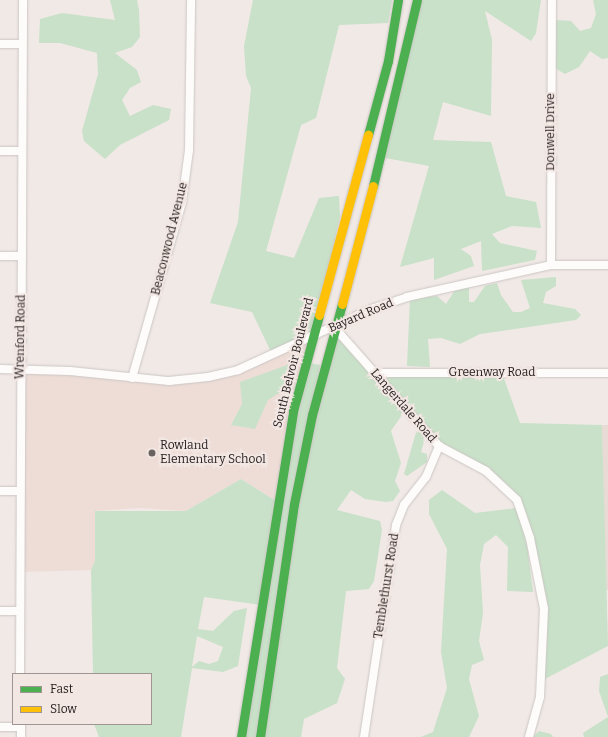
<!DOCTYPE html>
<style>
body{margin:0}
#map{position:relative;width:608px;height:737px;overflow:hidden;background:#f0e9e6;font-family:Bitter,serif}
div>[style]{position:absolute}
.built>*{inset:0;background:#e9dad5}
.education>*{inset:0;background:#eeddd7}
.green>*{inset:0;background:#c8e1c8}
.roads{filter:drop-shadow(0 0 1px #ccc6c4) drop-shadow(0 0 1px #ccc6c4)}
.street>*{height:8px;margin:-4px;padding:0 4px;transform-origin:4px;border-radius:4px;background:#fdfcfb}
.fast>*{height:9px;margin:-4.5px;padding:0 4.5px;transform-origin:4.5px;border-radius:4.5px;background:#4caf50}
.slow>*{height:9px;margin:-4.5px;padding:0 4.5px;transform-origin:4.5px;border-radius:4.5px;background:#ffc107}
.dots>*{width:11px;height:11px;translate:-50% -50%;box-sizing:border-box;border:2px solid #f3e7e3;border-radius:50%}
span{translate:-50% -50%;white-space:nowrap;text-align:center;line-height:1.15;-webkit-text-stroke:4px #f3e7e3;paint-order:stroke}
.street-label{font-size:12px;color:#201b1a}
.poi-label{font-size:12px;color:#201b1a}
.left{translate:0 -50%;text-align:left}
.legend{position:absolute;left:12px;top:673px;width:140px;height:52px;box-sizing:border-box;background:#f3e7e3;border:1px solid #9f9593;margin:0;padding:5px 7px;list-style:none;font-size:12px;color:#201b1a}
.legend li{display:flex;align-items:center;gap:8px;height:20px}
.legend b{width:20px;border:1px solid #9f9593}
</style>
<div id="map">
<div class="built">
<div style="clip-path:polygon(602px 425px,608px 425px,608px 590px,606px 590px)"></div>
</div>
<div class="education">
<div style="clip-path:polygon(313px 337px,276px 501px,241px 479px,186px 511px,138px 508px,95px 511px,95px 562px,91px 570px,20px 572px,20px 369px,169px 381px,238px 370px)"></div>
</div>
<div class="green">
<div style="clip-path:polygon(110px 0,137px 0,139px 10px,140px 37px,132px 47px,115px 53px,137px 70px,141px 82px,130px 88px,122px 100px,130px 116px,153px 105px,171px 109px,169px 120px,120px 145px,105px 159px,84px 141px,82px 131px,98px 74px,97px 53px,60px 43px,39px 43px,40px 19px,62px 13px,115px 20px)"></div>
<div style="clip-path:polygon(253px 0,392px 0,388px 23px,339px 25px,316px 118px,301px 125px,266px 251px,294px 258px,319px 198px,339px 196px,340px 216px,313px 337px,273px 356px,252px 312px,210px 303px,238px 222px,251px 88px,246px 76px,244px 46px)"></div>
<div style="clip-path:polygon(417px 0,541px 0,536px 33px,531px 41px,485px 11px,492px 40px,491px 116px,443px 102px,433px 140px,491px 142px,506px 196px,536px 202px,541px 228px,512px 226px,492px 234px,500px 243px,537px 251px,535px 260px,482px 271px,481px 241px,461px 249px,471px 256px,474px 266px,434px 280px,434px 258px,400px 267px,429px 166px,380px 157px)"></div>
<div style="clip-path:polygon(593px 0,608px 0,608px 58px,602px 59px,590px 51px,579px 67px,565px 74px,555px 68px,556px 20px,571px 21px,580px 31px,591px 28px,596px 14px)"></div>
<div style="clip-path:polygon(556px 277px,556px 286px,546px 292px,543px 303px,575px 309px,581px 315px,576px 320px,480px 334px,460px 344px,441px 338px,428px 339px,430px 367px,407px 366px,410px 299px,437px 296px,446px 304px,455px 290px,469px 287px,469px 302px,474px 302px,485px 286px,497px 283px,501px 295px,513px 312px,521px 312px,530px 308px,521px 280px)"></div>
<div style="clip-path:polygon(334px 327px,376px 373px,502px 373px,520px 423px,602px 425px,608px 646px,541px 681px,544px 609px,517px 500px,504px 483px,439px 446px,406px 409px,391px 431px,401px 463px,395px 481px,400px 491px,393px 501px,386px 502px,365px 499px,351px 490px,337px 510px,380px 521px,382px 530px,374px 581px,369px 589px,346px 591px,337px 668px,345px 679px,337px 703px,304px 719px,301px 737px,260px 737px,288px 544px)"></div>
<div style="clip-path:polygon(310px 363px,320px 365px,256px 737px,246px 737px,282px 487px)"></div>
<div style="clip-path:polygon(290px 364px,287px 388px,268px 400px,255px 429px,231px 425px,242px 404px,240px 382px)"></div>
<div style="clip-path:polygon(417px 429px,425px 438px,421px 452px,427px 454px,427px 462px,407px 476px,404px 474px)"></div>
<div style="clip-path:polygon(evenodd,241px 479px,276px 501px,261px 605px,204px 597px,198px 629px,213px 631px,234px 611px,247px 608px,238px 666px,223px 672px,192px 668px,181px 737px,99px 737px,94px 724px,151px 724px,151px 674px,93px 674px,91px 570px,95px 561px,95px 511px,186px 511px,241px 479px,197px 636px,223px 647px,218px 661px,209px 664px,199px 661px,192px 667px,197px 636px)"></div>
<div style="clip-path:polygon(442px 490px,475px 513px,516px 508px,527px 545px,533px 592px,507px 591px,508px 547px,496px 535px,484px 544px,480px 565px,483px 613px,479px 641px,484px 660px,472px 665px,469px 679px,479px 716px,469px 737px,421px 737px,433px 732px,447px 688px,441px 652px,447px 549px,429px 514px,429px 500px)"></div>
<div style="clip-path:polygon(608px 674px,608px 737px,584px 737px,583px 733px,608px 717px,599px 691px,600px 677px)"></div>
<div style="clip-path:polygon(539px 731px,551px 734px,553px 737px,533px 737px)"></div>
</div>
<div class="roads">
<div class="street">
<div style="left:0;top:44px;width:22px"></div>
<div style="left:0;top:151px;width:22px"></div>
<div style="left:0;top:256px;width:22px"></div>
<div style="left:551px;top:265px;width:265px;rotate:-89.8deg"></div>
<div style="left:334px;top:327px;width:159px;rotate:48.6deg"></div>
<div style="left:439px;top:446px;width:53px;rotate:28deg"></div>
<div style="left:486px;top:471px;width:42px;rotate:43.1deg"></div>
<div style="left:517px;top:500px;width:40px;rotate:71.1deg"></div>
<div style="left:530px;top:538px;width:72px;rotate:78.8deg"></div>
<div style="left:544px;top:609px;width:88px;rotate:92.6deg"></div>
<div style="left:540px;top:697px;width:41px;rotate:105.4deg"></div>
<div style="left:0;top:369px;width:70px;rotate:1.6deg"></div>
<div style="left:70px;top:371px;width:100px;rotate:5.8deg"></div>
<div style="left:169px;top:381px;width:39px;rotate:-6deg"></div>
<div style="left:208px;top:377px;width:31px;rotate:-13deg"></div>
<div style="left:238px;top:370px;width:146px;rotate:-24.6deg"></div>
<div style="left:371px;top:309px;width:38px;rotate:-18deg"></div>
<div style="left:407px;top:297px;width:148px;rotate:-12.5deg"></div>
<div style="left:551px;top:265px;width:57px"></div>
<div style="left:376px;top:373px;width:232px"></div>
<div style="left:132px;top:378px;width:183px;rotate:-74.1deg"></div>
<div style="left:182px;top:202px;width:52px;rotate:-82.3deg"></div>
<div style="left:189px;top:150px;width:150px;rotate:-89.2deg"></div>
<div style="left:0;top:491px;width:20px"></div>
<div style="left:0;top:611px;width:19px"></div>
<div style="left:20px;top:674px;width:674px;rotate:-89.74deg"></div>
<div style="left:21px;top:724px;width:13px;rotate:90deg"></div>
<div style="left:0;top:727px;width:21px"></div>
<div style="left:364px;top:737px;width:214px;rotate:-81.4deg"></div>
<div style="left:396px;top:525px;width:22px;rotate:-68deg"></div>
<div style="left:404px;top:505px;width:36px;rotate:-52deg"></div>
<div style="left:426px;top:477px;width:34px;rotate:-67deg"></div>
</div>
<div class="fast">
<div style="left:368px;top:135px;width:77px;rotate:-74.9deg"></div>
<div style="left:388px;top:61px;width:62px;rotate:-80.7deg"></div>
<div style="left:373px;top:186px;width:191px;rotate:-76.7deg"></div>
<div style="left:241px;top:737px;width:330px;rotate:-80.9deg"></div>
<div style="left:293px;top:411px;width:99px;rotate:-74.8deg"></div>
<div style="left:260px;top:737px;width:235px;rotate:-81.7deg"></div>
<div style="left:294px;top:504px;width:91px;rotate:-78.6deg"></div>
<div style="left:312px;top:415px;width:115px;rotate:-74.9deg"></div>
</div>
<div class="slow">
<div style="left:342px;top:304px;width:122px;rotate:-75.3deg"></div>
<div style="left:319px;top:315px;width:187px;rotate:-74.8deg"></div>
</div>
</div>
<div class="dots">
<div style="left:152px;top:453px;background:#696361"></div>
</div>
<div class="street-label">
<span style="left:551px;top:132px;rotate:-90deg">Donwell Drive</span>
<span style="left:170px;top:239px;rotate:-76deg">Beaconwood Avenue</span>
<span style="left:361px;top:316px;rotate:-23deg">Bayard Road</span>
<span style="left:21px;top:337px;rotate:-89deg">Wrenford Road</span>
<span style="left:294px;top:363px;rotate:-76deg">South Belvoir Boulevard</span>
<span style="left:492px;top:373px">Greenway Road</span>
<span style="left:403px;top:406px;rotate:49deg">Langerdale Road</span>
<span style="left:387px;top:586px;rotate:-81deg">Temblethurst Road</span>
</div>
<div class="poi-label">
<span class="left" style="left:160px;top:453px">Rowland<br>Elementary School</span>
</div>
<ul class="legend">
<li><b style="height:5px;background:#4caf50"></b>Fast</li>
<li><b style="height:5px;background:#ffc107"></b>Slow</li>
</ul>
</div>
